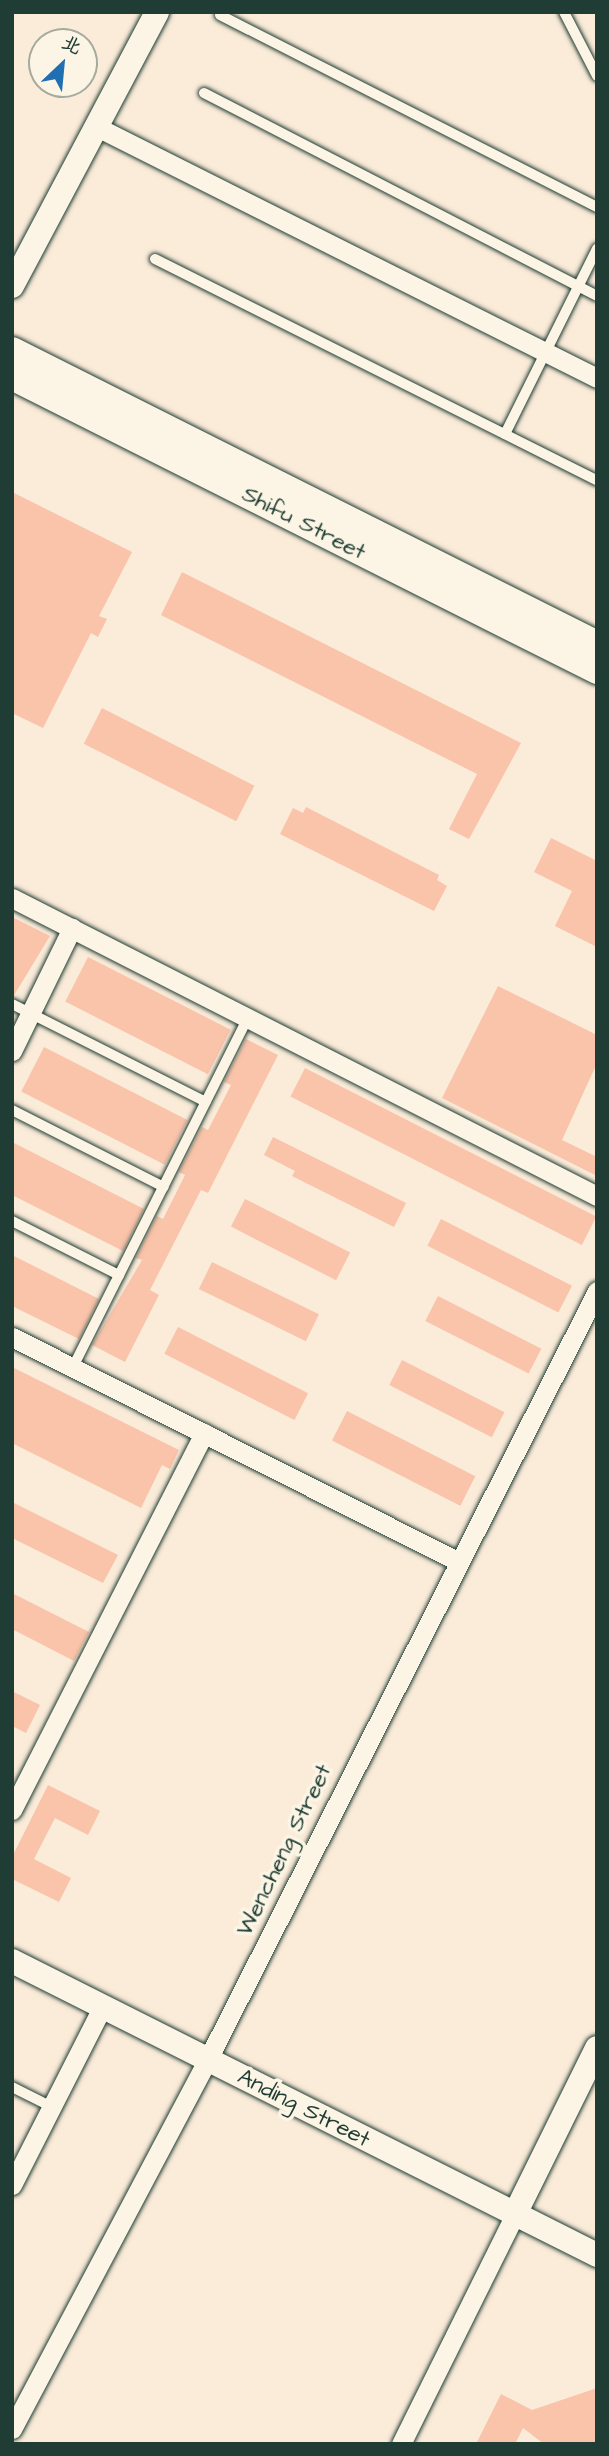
<!DOCTYPE html>
<meta charset="utf-8">
<style>
body{margin:0}
#map{position:relative;width:609px;height:2456px;overflow:hidden;background:#fbebd9;font-family:"Architects Daughter","LXGW WenKai TC",sans-serif}
div>[style]{position:absolute}
.building>*{inset:0;background:#f9c4aa;transform-origin:0 0}
.roads{filter:drop-shadow(0 0 2px #1f3d34) drop-shadow(0 0 2px #1f3d34)}
.service>*{height:10px;margin:-5px;padding:0 5px;transform-origin:5px;border-radius:5px;background:#fcf5e5}
.minor>*{height:19px;margin:-9.5px;padding:0 9.5px;transform-origin:9.5px;border-radius:9.5px;background:#fcf5e5}
.tertiary>*{height:24px;margin:-12px;padding:0 12px;transform-origin:12px;border-radius:12px;background:#fcf5e5}
.secondary>*{height:28px;margin:-14px;padding:0 14px;transform-origin:14px;border-radius:14px;background:#fcf5e5}
span{translate:-50% -50%;white-space:nowrap;text-align:center;line-height:1.15;-webkit-text-stroke:7px #fcf5e5;paint-order:stroke}
.street-label{font-size:23px;color:#1f3d34}
.frame{position:absolute;inset:0;border:14px solid #1f3d34;pointer-events:none}
.north{position:absolute;left:28px;top:28px;width:70px;height:70px;box-sizing:border-box;background:#fcf5e5;border:2px solid #a4ab9e;border-radius:50%;rotate:26deg;font-size:19px;font-weight:700;line-height:28px;text-align:center;color:#1f3d34}
.north::after{content:'';display:block;margin:auto;width:24px;height:32px;background:#1f6fb2;clip-path:polygon(50% 0,100% 100%,50% 72%,0 100%)}
</style>
<div id="map">
<div class="building">
<div style="clip-path:polygon(12px 492px,132px 552px,99px 616px,107px 619px,98px 637px,91px 633px,43px 728px,12px 713px)"></div>
<div style="clip-path:polygon(182px 572px,521px 743px,469px 839px,449px 829px,477px 774px,161px 615px)"></div>
<div style="left:102px;top:708px;width:171px;height:40px;rotate:27deg"></div>
<div style="clip-path:polygon(306px 807px,439px 875px,437px 880px,447px 886px,434px 911px,280px 834px,293px 808px,303px 813px)"></div>
<div style="clip-path:polygon(551px 838px,597px 861px,597px 947px,555px 926px,572px 891px,534px 872px)"></div>
<div style="clip-path:polygon(12px 917px,50px 936px,13px 997px,12px 997px)"></div>
<div style="left:88px;top:957px;width:160px;height:50px;rotate:27deg"></div>
<div style="clip-path:polygon(498px 986px,597px 1035px,597px 1063px,562px 1140px,597px 1157px,597px 1176px,442px 1098px)"></div>
<div style="clip-path:polygon(246px 1039px,278px 1055px,208px 1193px,201px 1190px,150px 1290px,159px 1295px,125px 1362px,92px 1345px,142px 1260px,136px 1258px,157px 1216px,163px 1219px,185px 1175px,179px 1172px,202px 1127px,208px 1130px,231px 1085px,224px 1082px)"></div>
<div style="left:44px;top:1047px;width:161px;height:50px;rotate:27deg"></div>
<div style="left:305px;top:1068px;width:327px;height:32px;rotate:27deg"></div>
<div style="clip-path:polygon(273px 1137px,406px 1203px,394px 1227px,292px 1176px,295px 1171px,264px 1155px)"></div>
<div style="clip-path:polygon(12px 1142px,144px 1209px,123px 1251px,12px 1195px)"></div>
<div style="left:245px;top:1199px;width:118px;height:31px;rotate:27deg"></div>
<div style="left:441px;top:1219px;width:147px;height:30px;rotate:27deg"></div>
<div style="clip-path:polygon(12px 1255px,99px 1299px,79px 1339px,12px 1306px)"></div>
<div style="left:212px;top:1262px;width:119px;height:30px;rotate:26deg"></div>
<div style="left:438px;top:1296px;width:116px;height:28px;rotate:27deg"></div>
<div style="left:178px;top:1327px;width:146px;height:30px;rotate:27deg"></div>
<div style="left:402px;top:1360px;width:115px;height:28px;rotate:27deg"></div>
<div style="clip-path:polygon(12px 1367px,179px 1450px,170px 1469px,162px 1465px,141px 1508px,12px 1443px)"></div>
<div style="left:347px;top:1411px;width:144px;height:33px;rotate:27deg"></div>
<div style="clip-path:polygon(12px 1502px,118px 1555px,103px 1583px,12px 1538px)"></div>
<div style="clip-path:polygon(12px 1593px,89px 1632px,74px 1661px,12px 1629px)"></div>
<div style="clip-path:polygon(12px 1691px,40px 1705px,26px 1733px,12px 1726px)"></div>
<div style="clip-path:polygon(48px 1785px,100px 1811px,88px 1835px,55px 1818px,34px 1859px,71px 1878px,59px 1902px,12px 1879px,12px 1857px)"></div>
<div style="clip-path:polygon(597px 2388px,597px 2444px,544px 2444px,523px 2428px,515px 2444px,476px 2444px,501px 2394px,532px 2410px)"></div>
</div>
<div class="roads">
<div class="service">
<div style="left:564px;top:12px;width:72px;rotate:62.7deg"></div>
<div style="left:220px;top:15px;width:423px;rotate:27deg"></div>
<div style="left:204px;top:93px;width:442px;rotate:27.3deg"></div>
<div style="left:155px;top:259px;width:494px;rotate:26.6deg"></div>
<div style="left:505px;top:434px;width:207px;rotate:-63.6deg"></div>
<div style="left:12px;top:1004px;width:217px;rotate:26.8deg"></div>
<div style="left:12px;top:1110px;width:170px;rotate:26.9deg"></div>
<div style="left:12px;top:1221px;width:120px;rotate:26.8deg"></div>
<div style="left:73px;top:1367px;width:390px;rotate:-63.4deg"></div>
<div style="left:12px;top:2087px;width:45px;rotate:26.6deg"></div>
</div>
<div class="minor">
<div style="left:97px;top:127px;width:559px;rotate:26.66deg"></div>
<div style="left:12px;top:898px;width:657px;rotate:26.99deg"></div>
<div style="left:12px;top:1051px;width:137px;rotate:-64deg"></div>
<div style="left:12px;top:1337px;width:499px;rotate:26.7deg"></div>
<div style="left:12px;top:1810px;width:423px;rotate:-63deg"></div>
<div style="left:12px;top:2185px;width:201px;rotate:-63.1deg"></div>
<div style="left:12px;top:2429px;width:419px;rotate:-62.1deg"></div>
<div style="left:208px;top:2059px;width:861px;rotate:-63.14deg"></div>
<div style="left:401px;top:2444px;width:257px;rotate:-63.6deg"></div>
</div>
<div class="tertiary">
<div style="left:12px;top:286px;width:310px;rotate:-62.1deg"></div>
<div style="left:12px;top:1961px;width:655px;rotate:26.68deg"></div>
<div style="left:515px;top:2214px;width:185px;rotate:-63.7deg"></div>
</div>
<div class="secondary">
<div style="left:12px;top:351px;width:655px;rotate:26.68deg"></div>
<div style="left:12px;top:376px;width:655px;rotate:26.68deg"></div>
</div>
</div>
<div class="street-label">
<span style="left:304px;top:523px;rotate:27deg">Shifu Street</span>
<span style="left:284px;top:1850px;rotate:-64deg">Wencheng Street</span>
<span style="left:304px;top:2108px;rotate:27deg">Anding Street</span>
</div>
<div class="frame"></div>
<div class="north">北</div>
</div>
